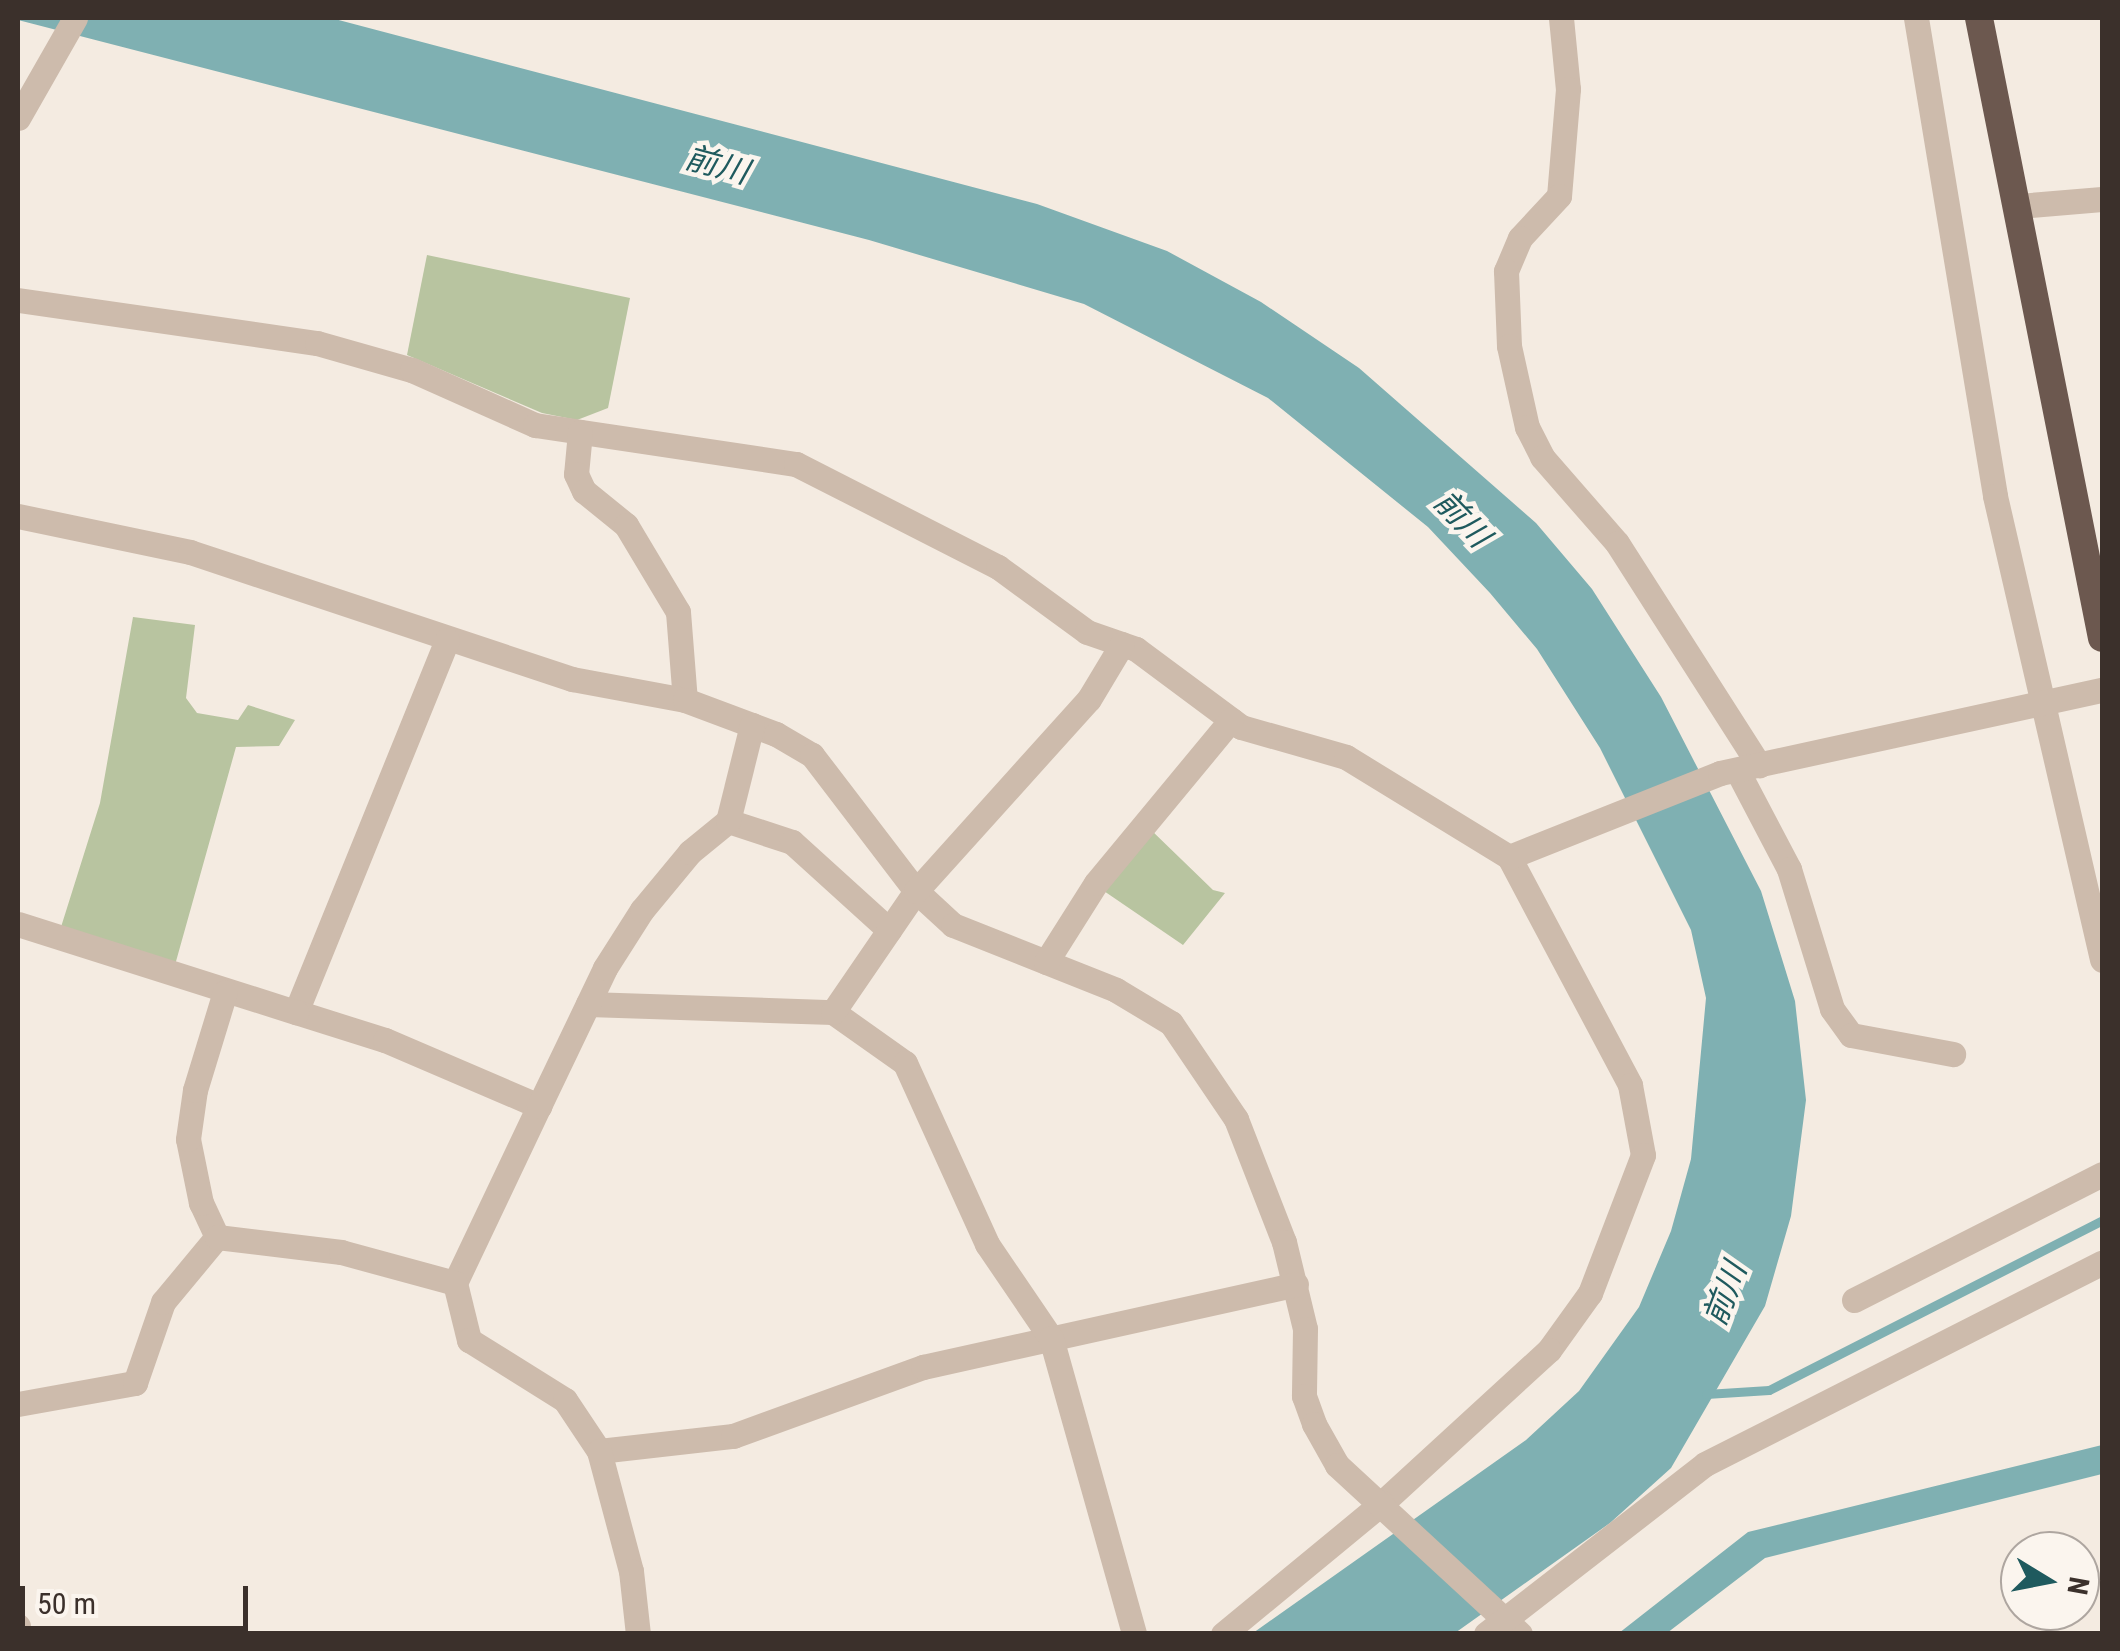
<!DOCTYPE html>
<meta charset="utf-8">
<style>
body{margin:0}
#map{position:relative;width:2120px;height:1651px;overflow:hidden;background:#f4ebe1;font-family:"Roboto Condensed","Noto Sans JP",sans-serif}
div>[style]{position:absolute}
.green>*{inset:0;background:#b8c4a0}
.water>*{inset:0;background:#7fb0b2}
.stream>*{height:9px;margin:-4.5px;padding:0 4.5px;transform-origin:4.5px;border-radius:4.5px;background:#7fb0b2}
.minor>*{height:25px;margin:-12.5px;padding:0 12.5px;transform-origin:12.5px;border-radius:12.5px;background:#cdbbac}
.trunk>*{height:28px;margin:-14px;padding:0 14px;transform-origin:14px;border-radius:14px;background:#6c584f}
span{translate:-50% -50%;white-space:nowrap;text-align:center;line-height:1.15;-webkit-text-stroke:9px #fbf5ee;paint-order:stroke}
.water-label{font-size:32px;color:#1f5a5e;font-style:italic}
.frame{position:absolute;inset:0;border:20px solid #3b302b;pointer-events:none}
.north{position:absolute;left:2000px;top:1531px;width:100px;height:100px;box-sizing:border-box;background:#fbf5ee;border:2px solid #aea6a0;border-radius:50%;rotate:100deg;font-size:28px;font-weight:700;line-height:40px;text-align:center;color:#3b302b}
.north::after{content:'';display:block;margin:auto;width:35px;height:45px;background:#1f5a5e;clip-path:polygon(50% 0,100% 100%,50% 72%,0 100%)}
.scale{position:absolute;left:20px;top:1586px;width:228px;height:45px;box-sizing:border-box;border:5px solid #3b302b;border-top:0;padding-left:12px;font-size:30px;line-height:35px;white-space:nowrap;color:#3b302b;-webkit-text-stroke:8px #fbf5ee;paint-order:stroke}
</style>
<div id="map">
<div class="green">
<div style="clip-path:polygon(427px 255px,630px 298px,608px 408px,577px 420px,542px 413px,407px 355px)"></div>
<div style="clip-path:polygon(133px 617px,195px 625px,186px 698px,197px 713px,238px 720px,248px 705px,295px 720px,279px 746px,236px 747px,175px 965px,61px 927px,100px 803px)"></div>
<div style="clip-path:polygon(1150px 829px,1213px 890px,1225px 893px,1183px 945px,1101px 889px)"></div>
</div>
<div class="water">
<div style="clip-path:polygon(331px 18px,1037px 204px,1167px 251px,1261px 302px,1359px 368px,1536px 523px,1592px 589px,1661px 697px,1761px 891px,1795px 1001px,1806px 1100px,1791px 1216px,1765px 1306px,1671px 1468px,1610px 1523px,1455px 1633px,1253px 1633px,1526px 1440px,1579px 1391px,1639px 1307px,1671px 1231px,1691px 1159px,1706px 998px,1691px 930px,1600px 748px,1537px 649px,1490px 593px,1428px 527px,1268px 398px,1084px 304px,869px 240px,18px 20px)"></div>
<div style="clip-path:polygon(2102px 1445px,2102px 1474px,1765px 1558px,1667px 1633px,1619px 1633px,1748px 1532px)"></div>
</div>
<div class="stream">
<div style="left:1706px;top:1394px;width:63px;rotate:-3.6deg"></div>
<div style="left:1769px;top:1390px;width:374px;rotate:-27deg"></div>
</div>
<div class="minor">
<div style="left:1561px;top:18px;width:71px;rotate:84.4deg"></div>
<div style="left:1568px;top:89px;width:107px;rotate:94.8deg"></div>
<div style="left:1559px;top:196px;width:57px;rotate:132.9deg"></div>
<div style="left:1520px;top:238px;width:36px;rotate:113deg"></div>
<div style="left:1506px;top:271px;width:75px;rotate:87.7deg"></div>
<div style="left:1509px;top:346px;width:83px;rotate:77.5deg"></div>
<div style="left:1527px;top:427px;width:34px;rotate:63deg"></div>
<div style="left:1542px;top:457px;width:114px;rotate:48.9deg"></div>
<div style="left:1617px;top:543px;width:264px;rotate:57.4deg"></div>
<div style="left:1916px;top:18px;width:484px;rotate:80.6deg"></div>
<div style="left:1995px;top:496px;width:476px;rotate:77deg"></div>
<div style="left:18px;top:118px;width:115px;rotate:-60.3deg"></div>
<div style="left:2018px;top:206px;width:84px;rotate:-4.8deg"></div>
<div style="left:18px;top:300px;width:302px;rotate:8.2deg"></div>
<div style="left:317px;top:343px;width:99px;rotate:15.9deg"></div>
<div style="left:412px;top:370px;width:135px;rotate:24.1deg"></div>
<div style="left:535px;top:425px;width:264px;rotate:8.5deg"></div>
<div style="left:796px;top:464px;width:227px;rotate:27deg"></div>
<div style="left:998px;top:567px;width:110px;rotate:36.1deg"></div>
<div style="left:1087px;top:632px;width:52px;rotate:19.1deg"></div>
<div style="left:1136px;top:649px;width:131px;rotate:36.6deg"></div>
<div style="left:1241px;top:727px;width:109px;rotate:15.9deg"></div>
<div style="left:1346px;top:757px;width:191px;rotate:31.5deg"></div>
<div style="left:1509px;top:857px;width:258px;rotate:62deg"></div>
<div style="left:1630px;top:1085px;width:71px;rotate:79.5deg"></div>
<div style="left:1643px;top:1155px;width:148px;rotate:111deg"></div>
<div style="left:1590px;top:1293px;width:70px;rotate:125.7deg"></div>
<div style="left:1549px;top:1350px;width:226px;rotate:137.5deg"></div>
<div style="left:1382px;top:1503px;width:206px;rotate:140.5deg"></div>
<div style="left:580px;top:432px;width:42px;rotate:95.4deg"></div>
<div style="left:576px;top:474px;width:19px;rotate:65deg"></div>
<div style="left:584px;top:491px;width:54px;rotate:39deg"></div>
<div style="left:626px;top:525px;width:101px;rotate:59.1deg"></div>
<div style="left:678px;top:612px;width:88px;rotate:85.5deg"></div>
<div style="left:18px;top:516px;width:176px;rotate:11.8deg"></div>
<div style="left:190px;top:552px;width:403px;rotate:18.4deg"></div>
<div style="left:572px;top:679px;width:115px;rotate:10.5deg"></div>
<div style="left:685px;top:700px;width:97px;rotate:20.5deg"></div>
<div style="left:776px;top:734px;width:42px;rotate:30.3deg"></div>
<div style="left:812px;top:755px;width:171px;rotate:52.6deg"></div>
<div style="left:916px;top:891px;width:50px;rotate:42.6deg"></div>
<div style="left:953px;top:925px;width:175px;rotate:21.7deg"></div>
<div style="left:1116px;top:990px;width:64px;rotate:31deg"></div>
<div style="left:1171px;top:1023px;width:116px;rotate:55.9deg"></div>
<div style="left:1236px;top:1119px;width:132px;rotate:68.7deg"></div>
<div style="left:1284px;top:1242px;width:89px;rotate:76.4deg"></div>
<div style="left:1305px;top:1329px;width:67px;rotate:90.9deg"></div>
<div style="left:1304px;top:1396px;width:30px;rotate:70deg"></div>
<div style="left:1314px;top:1424px;width:47px;rotate:60.7deg"></div>
<div style="left:1337px;top:1465px;width:249px;rotate:42.7deg"></div>
<div style="left:447px;top:640px;width:401px;rotate:112.1deg"></div>
<div style="left:296px;top:1012px;width:93px;rotate:17.5deg"></div>
<div style="left:385px;top:1040px;width:168px;rotate:23.2deg"></div>
<div style="left:539px;top:1106px;width:196px;rotate:115.4deg"></div>
<div style="left:455px;top:1283px;width:59px;rotate:76.2deg"></div>
<div style="left:469px;top:1340px;width:113px;rotate:32deg"></div>
<div style="left:565px;top:1400px;width:61px;rotate:56.3deg"></div>
<div style="left:599px;top:1451px;width:135px;rotate:-6.4deg"></div>
<div style="left:733px;top:1436px;width:202px;rotate:-20deg"></div>
<div style="left:923px;top:1367px;width:382px;rotate:-12.5deg"></div>
<div style="left:1737px;top:770px;width:112px;rotate:62.3deg"></div>
<div style="left:1789px;top:869px;width:146px;rotate:72.9deg"></div>
<div style="left:1832px;top:1009px;width:32px;rotate:54deg"></div>
<div style="left:1851px;top:1035px;width:104px;rotate:10.6deg"></div>
<div style="left:728px;top:821px;width:67px;rotate:18.2deg"></div>
<div style="left:792px;top:842px;width:131px;rotate:42.2deg"></div>
<div style="left:1509px;top:857px;width:227px;rotate:-21.7deg"></div>
<div style="left:1720px;top:773px;width:391px;rotate:-12.3deg"></div>
<div style="left:18px;top:924px;width:292px;rotate:17.6deg"></div>
<div style="left:1046px;top:962px;width:93px;rotate:-57.7deg"></div>
<div style="left:1096px;top:883px;width:212px;rotate:-50.4deg"></div>
<div style="left:588px;top:1004px;width:245px;rotate:1.9deg"></div>
<div style="left:833px;top:1012px;width:88px;rotate:35.3deg"></div>
<div style="left:905px;top:1063px;width:199px;rotate:65.6deg"></div>
<div style="left:987px;top:1244px;width:114px;rotate:55.8deg"></div>
<div style="left:1051px;top:1338px;width:307px;rotate:74.3deg"></div>
<div style="left:833px;top:1012px;width:147px;rotate:-55.6deg"></div>
<div style="left:916px;top:891px;width:258px;rotate:-48deg"></div>
<div style="left:1089px;top:699px;width:64px;rotate:-59deg"></div>
<div style="left:539px;top:1106px;width:153px;rotate:-64.4deg"></div>
<div style="left:605px;top:968px;width:69px;rotate:-57.5deg"></div>
<div style="left:642px;top:910px;width:75px;rotate:-50.4deg"></div>
<div style="left:690px;top:852px;width:49px;rotate:-39.2deg"></div>
<div style="left:728px;top:821px;width:99px;rotate:-76deg"></div>
<div style="left:217px;top:1237px;width:38px;rotate:-115deg"></div>
<div style="left:201px;top:1203px;width:65px;rotate:-101.5deg"></div>
<div style="left:188px;top:1139px;width:49px;rotate:-81.9deg"></div>
<div style="left:195px;top:1090px;width:102px;rotate:-73deg"></div>
<div style="left:1854px;top:1300px;width:278px;rotate:-26.9deg"></div>
<div style="left:18px;top:1404px;width:119px;rotate:-10.2deg"></div>
<div style="left:135px;top:1383px;width:86px;rotate:-70.9deg"></div>
<div style="left:163px;top:1302px;width:85px;rotate:-50.3deg"></div>
<div style="left:217px;top:1237px;width:125px;rotate:6.9deg"></div>
<div style="left:341px;top:1252px;width:118px;rotate:15.2deg"></div>
<div style="left:599px;top:1451px;width:124px;rotate:75.1deg"></div>
<div style="left:631px;top:1571px;width:63px;rotate:83.7deg"></div>
<div style="left:18px;top:1626px;width:8px;rotate:90deg"></div>
<div style="left:1486px;top:1634px;width:277px;rotate:-37.8deg"></div>
<div style="left:1705px;top:1464px;width:445px;rotate:-26.9deg"></div>
</div>
<div class="trunk">
<div style="left:1979px;top:18px;width:632px;rotate:78.78deg"></div>
</div>
<div class="water-label">
<span style="left:717px;top:165px;rotate:15deg">前川</span>
<span style="left:1462px;top:519px;rotate:46deg">前川</span>
<span style="left:1725px;top:1294px;rotate:-69deg">前川</span>
</div>
<div class="frame"></div>
<div class="north">N</div>
<div class="scale">50 m</div>
</div>
